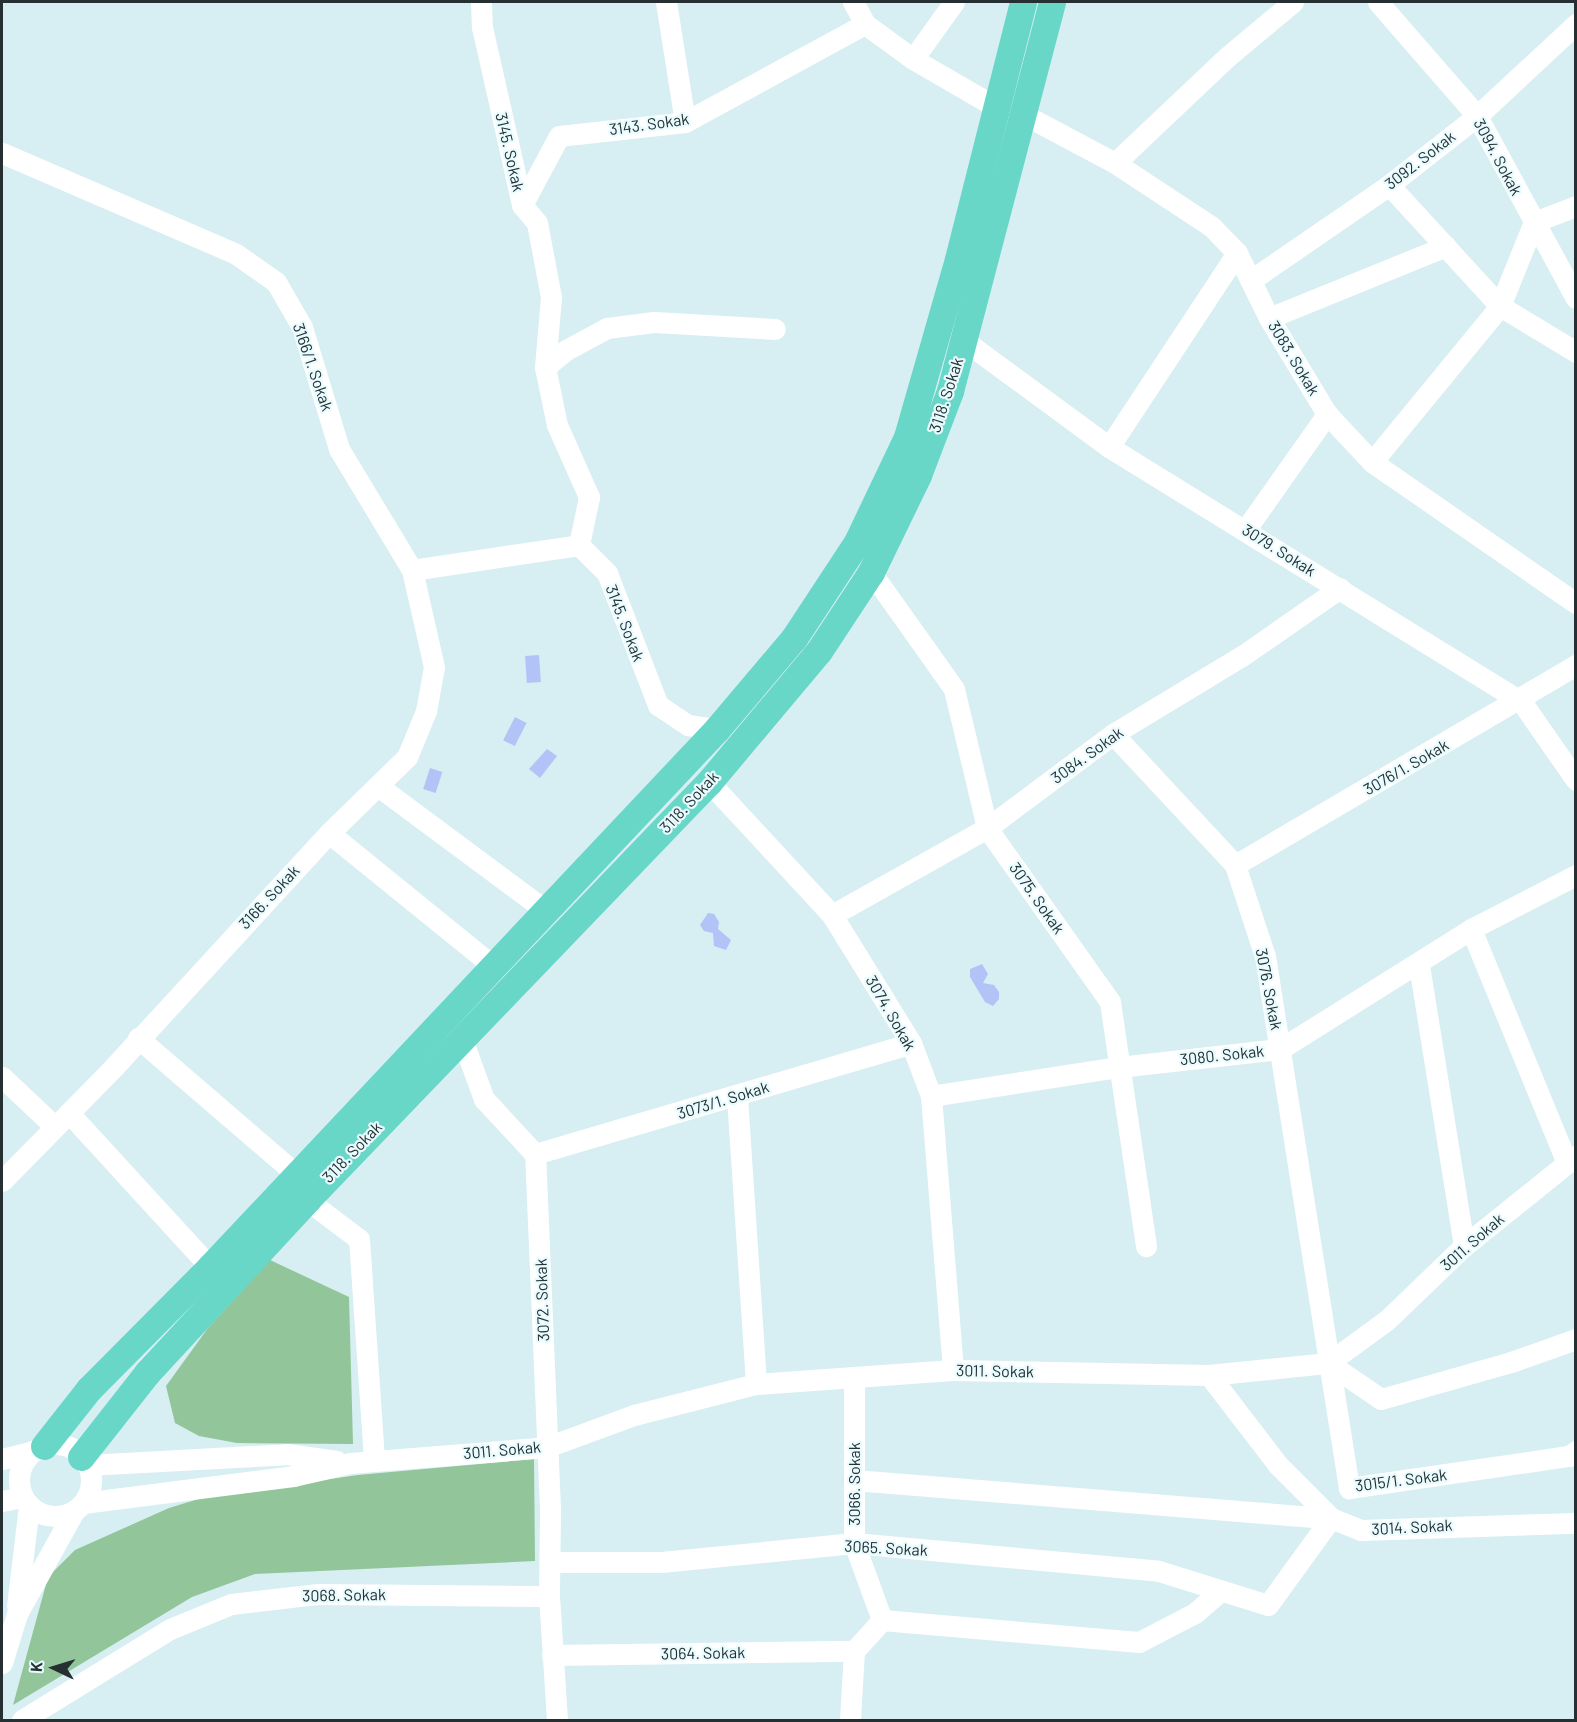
<!DOCTYPE html>
<style>
body{margin:0}
#map{position:relative;width:1577px;height:1722px;overflow:hidden;background:#d7eef2;font-family:Barlow,sans-serif}
div>[style]{position:absolute}
.green>*{inset:0;background:#92c599}
.water>*{inset:0;background:#b2c4f7;transform-origin:0 0}
.minor>*{height:21px;margin:-10.5px;padding:0 10.5px;transform-origin:10.5px;border-radius:10.5px;background:#fff}
.minor>.ring{margin:-10.5px;padding:0;box-sizing:content-box;background:none;border:21px solid #fff;border-radius:50%}
.major>*{height:27px;margin:-13.5px;padding:0 13.5px;transform-origin:13.5px;border-radius:13.5px;background:#68d7c8}
span{translate:-50% -50%;white-space:nowrap;text-align:center;line-height:1.15;-webkit-text-stroke:4.5px #e8fbfe;paint-order:stroke}
.street-label{font-size:16px;color:#262f31}
.frame{position:absolute;inset:0;border:3px solid #262f31;pointer-events:none}
.north{position:absolute;left:24px;top:1638px;width:60px;height:60px;-webkit-text-stroke:4px #e8fbfe;paint-order:stroke;rotate:274deg;font-size:16px;font-weight:700;line-height:24px;text-align:center;color:#262f31}
.north::after{content:'';display:block;margin:auto;width:21px;height:27px;background:#262f31;clip-path:polygon(50% 0,100% 100%,50% 72%,0 100%)}
</style>
<div id="map">
<div class="green">
<div style="clip-path:polygon(270px 1260px,349px 1297px,353px 1444px,237px 1443px,199px 1436px,175px 1423px,166px 1386px,208px 1328px)"></div>
<div style="clip-path:polygon(534px 1459px,535px 1561px,255px 1574px,192px 1597px,13px 1705px,48px 1577px,75px 1550px,169px 1508px,205px 1497px,358px 1475px)"></div>
</div>
<div class="water">
<div style="left:539px;top:655px;width:27px;height:14px;rotate:86deg"></div>
<div style="left:515px;top:717px;width:13px;height:26px;rotate:27deg"></div>
<div style="clip-path:polygon(547px 749px,557px 756px,540px 778px,529px 769px)"></div>
<div style="left:430px;top:768px;width:13px;height:22px;rotate:18deg"></div>
<div style="clip-path:polygon(708px 913px,714px 914px,719px 922px,718px 929px,731px 940px,726px 950px,714px 946px,713px 933px,704px 931px,700px 925px)"></div>
<div style="clip-path:polygon(982px 964px,988px 974px,983px 983px,994px 985px,999px 992px,999px 999px,993px 1006px,985px 1002px,970px 977px,970px 969px)"></div>
</div>
<div class="minor">
<div style="left:481px;top:2px;width:25px;rotate:88deg"></div>
<div style="left:482px;top:27px;width:182px;rotate:77.3deg"></div>
<div style="left:522px;top:205px;width:23px;rotate:50deg"></div>
<div style="left:537px;top:223px;width:75px;rotate:79.3deg"></div>
<div style="left:551px;top:297px;width:70px;rotate:94.9deg"></div>
<div style="left:545px;top:367px;width:59px;rotate:78.3deg"></div>
<div style="left:557px;top:425px;width:79px;rotate:66deg"></div>
<div style="left:589px;top:497px;width:49px;rotate:101.8deg"></div>
<div style="left:666px;top:2px;width:121px;rotate:81deg"></div>
<div style="left:853px;top:2px;width:25px;rotate:61deg"></div>
<div style="left:865px;top:24px;width:59px;rotate:36.1deg"></div>
<div style="left:913px;top:59px;width:94px;rotate:30.1deg"></div>
<div style="left:1378px;top:2px;width:151px;rotate:49deg"></div>
<div style="left:1477px;top:116px;width:207px;rotate:61.5deg"></div>
<div style="left:913px;top:59px;width:70px;rotate:-54.3deg"></div>
<div style="left:1021px;top:113px;width:106px;rotate:28deg"></div>
<div style="left:1115px;top:163px;width:116px;rotate:33.4deg"></div>
<div style="left:1212px;top:227px;width:36px;rotate:46deg"></div>
<div style="left:1237px;top:253px;width:72px;rotate:63.8deg"></div>
<div style="left:1269px;top:318px;width:112px;rotate:58.9deg"></div>
<div style="left:1327px;top:414px;width:66px;rotate:46.8deg"></div>
<div style="left:1372px;top:462px;width:248px;rotate:34.7deg"></div>
<div style="left:2px;top:153px;width:255px;rotate:23.3deg"></div>
<div style="left:236px;top:254px;width:49px;rotate:35deg"></div>
<div style="left:276px;top:282px;width:52px;rotate:60deg"></div>
<div style="left:302px;top:327px;width:127px;rotate:73.1deg"></div>
<div style="left:339px;top:449px;width:141px;rotate:58.9deg"></div>
<div style="left:412px;top:570px;width:99px;rotate:77.2deg"></div>
<div style="left:434px;top:667px;width:45px;rotate:100.3deg"></div>
<div style="left:426px;top:711px;width:50px;rotate:112.4deg"></div>
<div style="left:407px;top:757px;width:109px;rotate:135.7deg"></div>
<div style="left:329px;top:833px;width:318px;rotate:132.6deg"></div>
<div style="left:114px;top:1067px;width:160px;rotate:134.5deg"></div>
<div style="left:1115px;top:163px;width:154px;rotate:-43.4deg"></div>
<div style="left:1227px;top:57px;width:86px;rotate:-39.8deg"></div>
<div style="left:1389px;top:185px;width:164px;rotate:47.5deg"></div>
<div style="left:1500px;top:306px;width:89px;rotate:31.2deg"></div>
<div style="left:522px;top:205px;width:78px;rotate:-61.8deg"></div>
<div style="left:559px;top:136px;width:127px;rotate:-6.3deg"></div>
<div style="left:685px;top:122px;width:205px;rotate:-28.6deg"></div>
<div style="left:1534px;top:222px;width:45px;rotate:-20.9deg"></div>
<div style="left:1251px;top:280px;width:168px;rotate:-34.5deg"></div>
<div style="left:1389px;top:185px;width:112px;rotate:-38.1deg"></div>
<div style="left:1477px;top:116px;width:135px;rotate:-42.9deg"></div>
<div style="left:1269px;top:318px;width:191px;rotate:-22.1deg"></div>
<div style="left:962px;top:339px;width:182px;rotate:36.3deg"></div>
<div style="left:1109px;top:447px;width:484px;rotate:31.7deg"></div>
<div style="left:1521px;top:701px;width:96px;rotate:55.2deg"></div>
<div style="left:545px;top:367px;width:27px;rotate:-39deg"></div>
<div style="left:566px;top:350px;width:47px;rotate:-28.2deg"></div>
<div style="left:607px;top:328px;width:47px;rotate:-7.3deg"></div>
<div style="left:654px;top:322px;width:121px;rotate:3.3deg"></div>
<div style="left:1109px;top:447px;width:232px;rotate:-56.6deg"></div>
<div style="left:1372px;top:462px;width:202px;rotate:-50.6deg"></div>
<div style="left:1500px;top:306px;width:91px;rotate:-68deg"></div>
<div style="left:1246px;top:529px;width:141px;rotate:-54.8deg"></div>
<div style="left:579px;top:545px;width:40px;rotate:45deg"></div>
<div style="left:607px;top:573px;width:142px;rotate:68.9deg"></div>
<div style="left:658px;top:705px;width:36px;rotate:34deg"></div>
<div style="left:688px;top:725px;width:29px;rotate:8deg"></div>
<div style="left:412px;top:570px;width:169px;rotate:-8.5deg"></div>
<div style="left:871px;top:572px;width:143px;rotate:54.6deg"></div>
<div style="left:954px;top:689px;width:143px;rotate:76.6deg"></div>
<div style="left:987px;top:828px;width:213px;rotate:54.7deg"></div>
<div style="left:1110px;top:1002px;width:247px;rotate:81.6deg"></div>
<div style="left:1113px;top:734px;width:179px;rotate:47deg"></div>
<div style="left:1235px;top:865px;width:96px;rotate:71.8deg"></div>
<div style="left:1265px;top:956px;width:539px;rotate:81.03deg"></div>
<div style="left:1349px;top:1488px;width:222px;rotate:-8.3deg"></div>
<div style="left:1569px;top:1456px;width:9px;rotate:-36deg"></div>
<div style="left:709px;top:782px;width:181px;rotate:47.2deg"></div>
<div style="left:832px;top:915px;width:150px;rotate:58.3deg"></div>
<div style="left:911px;top:1043px;width:57px;rotate:69.3deg"></div>
<div style="left:931px;top:1096px;width:275px;rotate:85.4deg"></div>
<div style="left:378px;top:786px;width:208px;rotate:36.6deg"></div>
<div style="left:329px;top:833px;width:211px;rotate:39deg"></div>
<div style="left:1235px;top:865px;width:395px;rotate:-30.4deg"></div>
<div style="left:832px;top:915px;width:178px;rotate:-29.3deg"></div>
<div style="left:987px;top:828px;width:157px;rotate:-36.7deg"></div>
<div style="left:1113px;top:734px;width:151px;rotate:-31.2deg"></div>
<div style="left:1242px;top:656px;width:119px;rotate:-34.8deg"></div>
<div style="left:1471px;top:929px;width:253px;rotate:67.7deg"></div>
<div style="left:1419px;top:965px;width:285px;rotate:80.9deg"></div>
<div style="left:138px;top:1038px;width:208px;rotate:40.7deg"></div>
<div style="left:462px;top:1039px;width:64px;rotate:69.9deg"></div>
<div style="left:484px;top:1099px;width:75px;rotate:47.2deg"></div>
<div style="left:2px;top:1077px;width:71px;rotate:43.3deg"></div>
<div style="left:931px;top:1096px;width:190px;rotate:-8.8deg"></div>
<div style="left:1119px;top:1067px;width:162px;rotate:-6.4deg"></div>
<div style="left:1280px;top:1049px;width:226px;rotate:-32.1deg"></div>
<div style="left:1471px;top:929px;width:118px;rotate:-27.2deg"></div>
<div style="left:737px;top:1097px;width:288px;rotate:86.2deg"></div>
<div style="left:69px;top:1113px;width:209px;rotate:47.5deg"></div>
<div style="left:535px;top:1154px;width:392px;rotate:-16.4deg"></div>
<div style="left:307px;top:1200px;width:65px;rotate:36.9deg"></div>
<div style="left:359px;top:1239px;width:222px;rotate:86.1deg"></div>
<div style="left:1328px;top:1363px;width:64px;rotate:34.2deg"></div>
<div style="left:1381px;top:1399px;width:135px;rotate:-15.9deg"></div>
<div style="left:1511px;top:1362px;width:69px;rotate:-19.5deg"></div>
<div style="left:1209px;top:1375px;width:113px;rotate:52.5deg"></div>
<div style="left:1278px;top:1465px;width:75px;rotate:45deg"></div>
<div style="left:1331px;top:1518px;width:32px;rotate:22deg"></div>
<div style="left:1361px;top:1530px;width:215px;rotate:-1.9deg"></div>
<div class="ring" style="left:19px;top:1444px;width:51px;height:51px"></div>
<div style="left:2px;top:1459px;width:33px;rotate:-14deg"></div>
<div style="left:87px;top:1465px;width:200px;rotate:-3.1deg"></div>
<div style="left:287px;top:1454px;width:50px;rotate:8deg"></div>
<div style="left:854px;top:1480px;width:479px;rotate:4.6deg"></div>
<div style="left:2px;top:1501px;width:21px;rotate:-11deg"></div>
<div style="left:83px;top:1503px;width:212px;rotate:-7.3deg"></div>
<div style="left:293px;top:1476px;width:58px;rotate:-12.8deg"></div>
<div style="left:350px;top:1463px;width:198px;rotate:-4.6deg"></div>
<div style="left:547px;top:1447px;width:93px;rotate:-20.2deg"></div>
<div style="left:634px;top:1415px;width:126px;rotate:-14.3deg"></div>
<div style="left:756px;top:1384px;width:197px;rotate:-4.1deg"></div>
<div style="left:953px;top:1370px;width:256px;rotate:1.1deg"></div>
<div style="left:1209px;top:1375px;width:120px;rotate:-5.8deg"></div>
<div style="left:1328px;top:1363px;width:73px;rotate:-36.1deg"></div>
<div style="left:1387px;top:1320px;width:107px;rotate:-43.9deg"></div>
<div style="left:1464px;top:1246px;width:144px;rotate:-38.8deg"></div>
<div style="left:550px;top:1562px;width:111px"></div>
<div style="left:661px;top:1562px;width:194px;rotate:-5.6deg"></div>
<div style="left:854px;top:1543px;width:306px;rotate:5.2deg"></div>
<div style="left:1159px;top:1571px;width:114px;rotate:17.3deg"></div>
<div style="left:1268px;top:1605px;width:107px;rotate:-54.1deg"></div>
<div style="left:549px;top:1596px;width:124px;rotate:86.3deg"></div>
<div style="left:17px;top:1606px;width:102px;rotate:-83.2deg"></div>
<div style="left:882px;top:1620px;width:258px;rotate:4.9deg"></div>
<div style="left:1139px;top:1642px;width:63px;rotate:-27.4deg"></div>
<div style="left:1195px;top:1613px;width:32px;rotate:-41deg"></div>
<div style="left:552px;top:1655px;width:302px;rotate:-0.8deg"></div>
<div style="left:2px;top:1663px;width:51px;rotate:-73deg"></div>
<div style="left:17px;top:1614px;width:118px;rotate:-61deg"></div>
<div style="left:22px;top:1720px;width:174px;rotate:-31.6deg"></div>
<div style="left:170px;top:1629px;width:66px;rotate:-22.3deg"></div>
<div style="left:231px;top:1604px;width:88px;rotate:-6.6deg"></div>
<div style="left:318px;top:1594px;width:231px;rotate:0.5deg"></div>
<div style="left:549px;top:1596px;width:87px;rotate:-89.3deg"></div>
<div style="left:550px;top:1509px;width:355px;rotate:-92.4deg"></div>
<div style="left:850px;top:1720px;width:69px;rotate:-86.7deg"></div>
<div style="left:854px;top:1651px;width:42px;rotate:-47.9deg"></div>
<div style="left:882px;top:1620px;width:82px;rotate:-110deg"></div>
<div style="left:854px;top:1543px;width:166px;rotate:-90deg"></div>
</div>
<div class="major">
<div style="left:44px;top:1446px;width:73px;rotate:-51.7deg"></div>
<div style="left:89px;top:1389px;width:172px;rotate:-45.2deg"></div>
<div style="left:210px;top:1267px;width:739px;rotate:-46.7deg"></div>
<div style="left:717px;top:729px;width:119px;rotate:-49.8deg"></div>
<div style="left:794px;top:638px;width:115px;rotate:-56.7deg"></div>
<div style="left:857px;top:542px;width:116px;rotate:-64.5deg"></div>
<div style="left:907px;top:437px;width:185px;rotate:-74deg"></div>
<div style="left:958px;top:259px;width:265px;rotate:-75.8deg"></div>
<div style="left:81px;top:1457px;width:107px;rotate:-51.8deg"></div>
<div style="left:147px;top:1373px;width:236px;rotate:-47.2deg"></div>
<div style="left:307px;top:1200px;width:580px;rotate:-46.12deg"></div>
<div style="left:709px;top:782px;width:171px;rotate:-50deg"></div>
<div style="left:819px;top:651px;width:95px;rotate:-56.6deg"></div>
<div style="left:871px;top:572px;width:108px;rotate:-64.1deg"></div>
<div style="left:918px;top:475px;width:90px;rotate:-69.1deg"></div>
<div style="left:950px;top:391px;width:402px;rotate:-75.3deg"></div>
</div>
<div class="street-label">
<span style="left:649px;top:124px;rotate:-8deg">3143. Sokak</span>
<span style="left:510px;top:152px;rotate:77deg">3145. Sokak</span>
<span style="left:1498px;top:157px;rotate:62deg">3094. Sokak</span>
<span style="left:1420px;top:160px;rotate:-38deg">3092. Sokak</span>
<span style="left:1294px;top:358px;rotate:59deg">3083. Sokak</span>
<span style="left:313px;top:367px;rotate:71deg">3166/1. Sokak</span>
<span style="left:946px;top:395px;rotate:-72deg">3118. Sokak</span>
<span style="left:1279px;top:550px;rotate:32deg">3079. Sokak</span>
<span style="left:625px;top:623px;rotate:69deg">3145. Sokak</span>
<span style="left:1087px;top:755px;rotate:-36deg">3084. Sokak</span>
<span style="left:1406px;top:767px;rotate:-30deg">3076/1. Sokak</span>
<span style="left:689px;top:802px;rotate:-47deg">3118. Sokak</span>
<span style="left:269px;top:897px;rotate:-47deg">3166. Sokak</span>
<span style="left:1037px;top:898px;rotate:55deg">3075. Sokak</span>
<span style="left:1269px;top:989px;rotate:79deg">3076. Sokak</span>
<span style="left:891px;top:1013px;rotate:60deg">3074. Sokak</span>
<span style="left:1222px;top:1055px;rotate:-6deg">3080. Sokak</span>
<span style="left:723px;top:1100px;rotate:-17deg">3073/1. Sokak</span>
<span style="left:352px;top:1152px;rotate:-46deg">3118. Sokak</span>
<span style="left:1472px;top:1242px;rotate:-41deg">3011. Sokak</span>
<span style="left:542px;top:1300px;rotate:-92deg">3072. Sokak</span>
<span style="left:995px;top:1371px;rotate:1deg">3011. Sokak</span>
<span style="left:502px;top:1450px;rotate:-5deg">3011. Sokak</span>
<span style="left:1401px;top:1480px;rotate:-7deg">3015/1. Sokak</span>
<span style="left:854px;top:1484px;rotate:-90deg">3066. Sokak</span>
<span style="left:1412px;top:1527px;rotate:-3deg">3014. Sokak</span>
<span style="left:886px;top:1548px;rotate:3deg">3065. Sokak</span>
<span style="left:344px;top:1595px;rotate:-1deg">3068. Sokak</span>
<span style="left:703px;top:1653px;rotate:-1deg">3064. Sokak</span>
</div>
<div class="frame"></div>
<div class="north">K</div>
</div>
